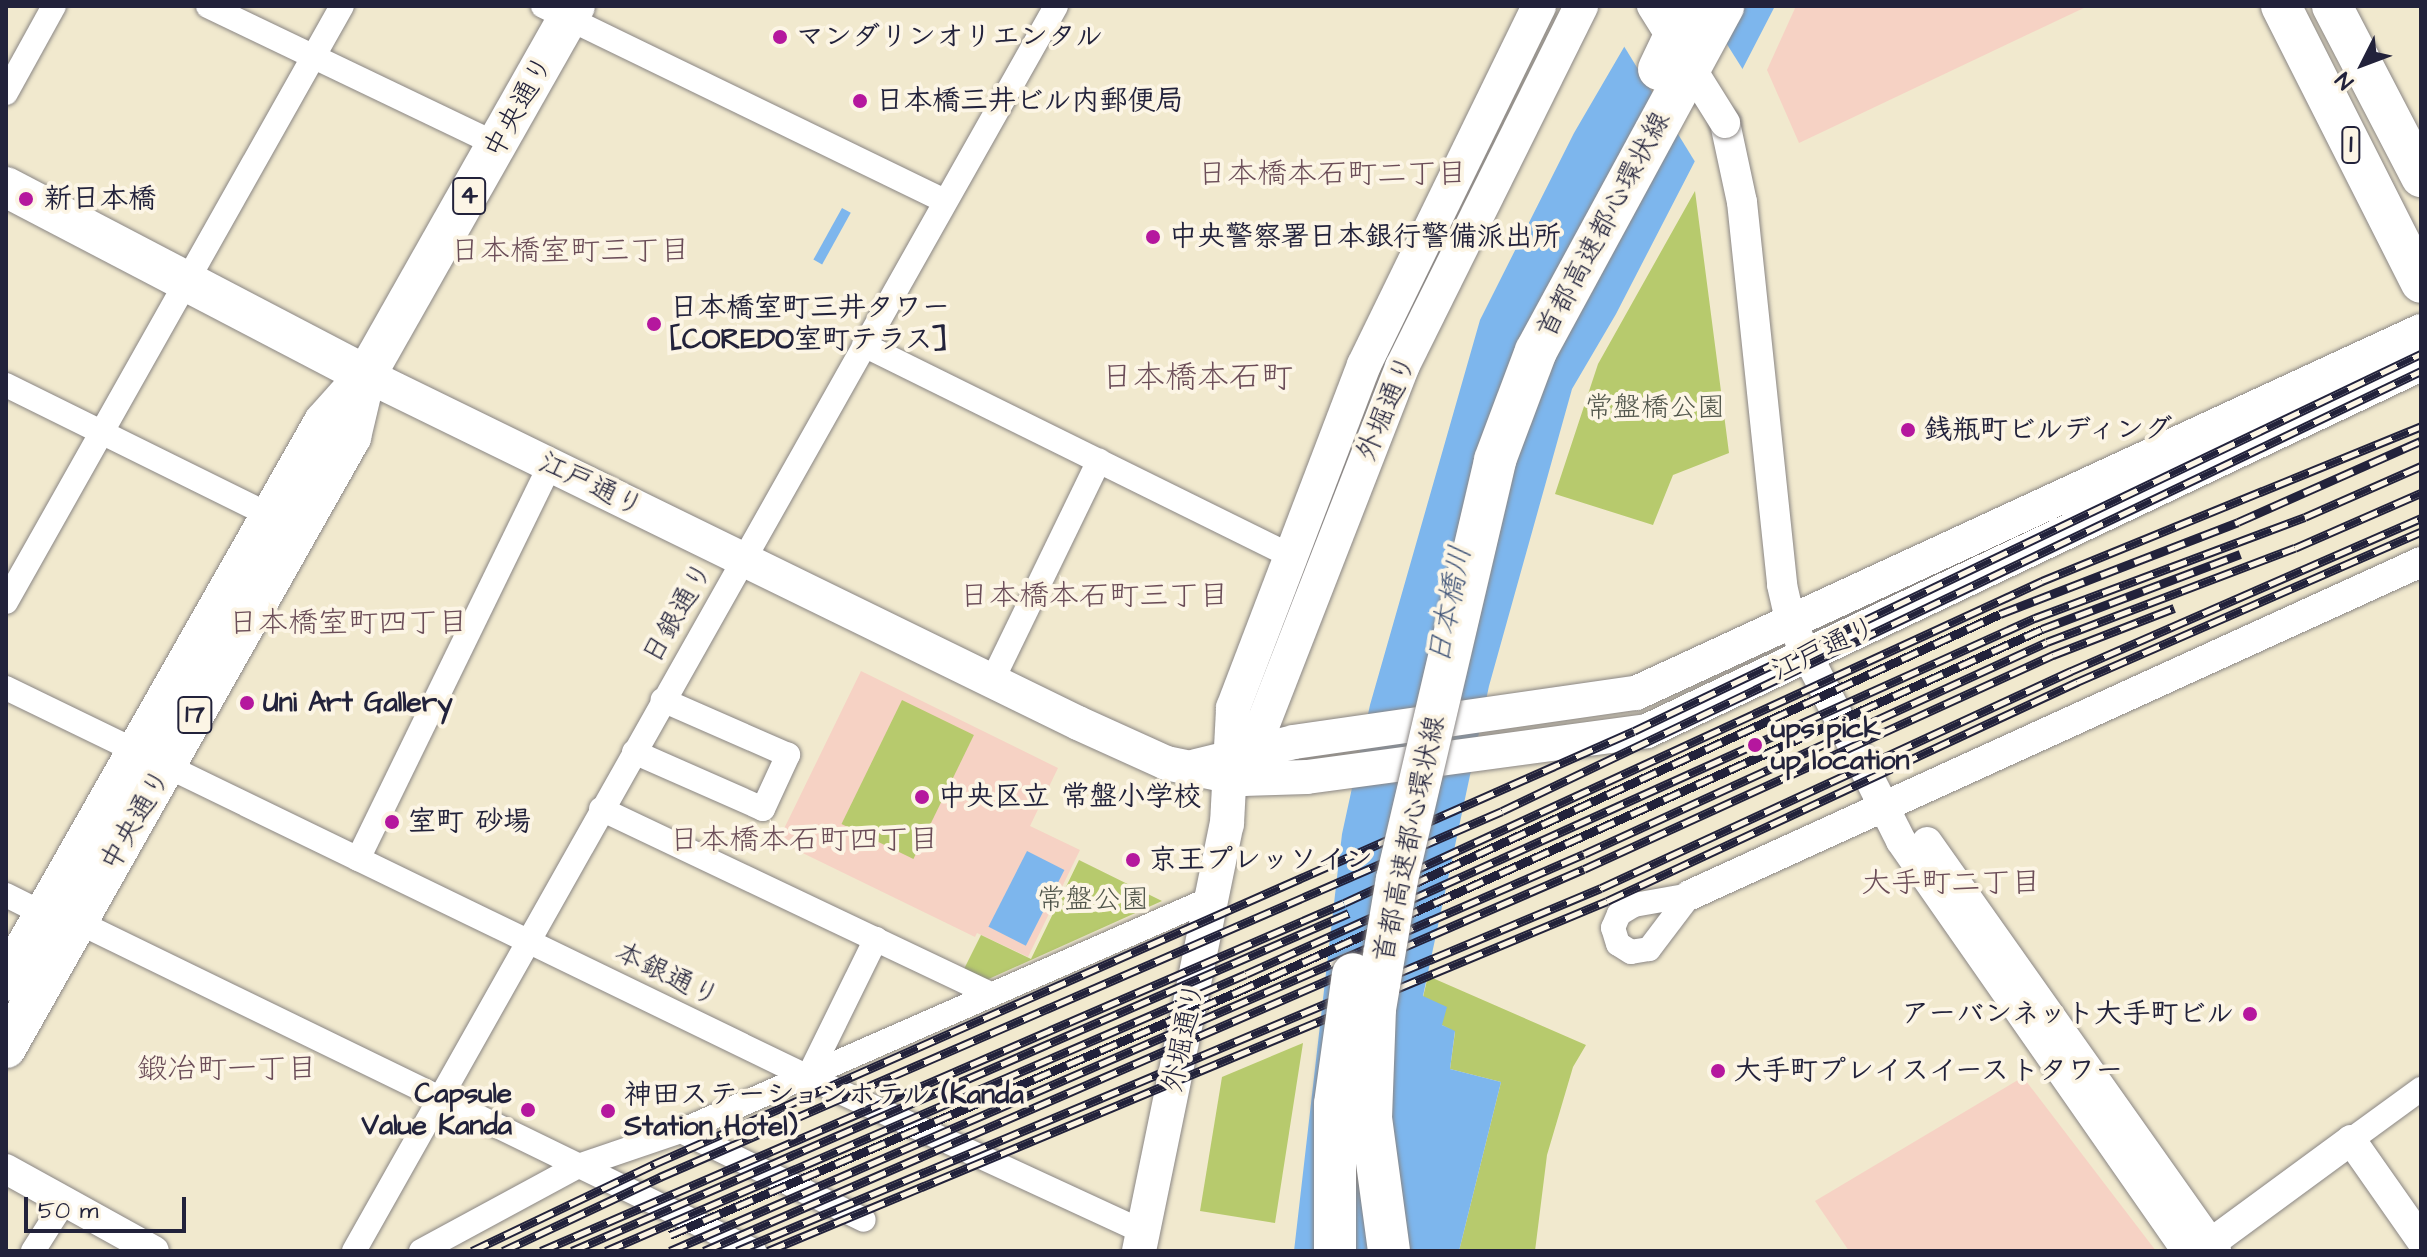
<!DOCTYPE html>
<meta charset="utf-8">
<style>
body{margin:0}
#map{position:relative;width:2427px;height:1257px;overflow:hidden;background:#f1e9ce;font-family:"Architects Daughter","Klee One",sans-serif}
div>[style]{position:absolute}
.built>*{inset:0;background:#f6d2c4}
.green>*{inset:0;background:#b7ca6d;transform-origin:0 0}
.water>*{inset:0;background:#7db6ed;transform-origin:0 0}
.pier>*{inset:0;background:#f1e9ce}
.roads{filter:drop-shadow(0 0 2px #8a8684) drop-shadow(0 0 2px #8a8684)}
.minor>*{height:24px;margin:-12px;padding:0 12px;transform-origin:12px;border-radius:12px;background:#fff}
.tertiary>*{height:30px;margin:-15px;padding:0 15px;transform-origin:15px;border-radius:15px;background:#fff}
.secondary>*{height:34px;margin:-17px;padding:0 17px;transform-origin:17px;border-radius:17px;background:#fff}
.trunk>*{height:40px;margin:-20px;padding:0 20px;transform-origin:20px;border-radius:20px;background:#fff}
.rail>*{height:9px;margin-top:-4.5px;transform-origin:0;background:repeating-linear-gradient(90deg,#fcf5e5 0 18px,#22223b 0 36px);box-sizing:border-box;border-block:2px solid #22223b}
.bridges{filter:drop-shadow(0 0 2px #8a8684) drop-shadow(0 0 2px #8a8684)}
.tertiary-bridge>*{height:30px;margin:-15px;padding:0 15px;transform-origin:15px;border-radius:15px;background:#fff}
.motorway-bridge>*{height:42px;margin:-21px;padding:0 21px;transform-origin:21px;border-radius:21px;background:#fff}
.dots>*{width:22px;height:22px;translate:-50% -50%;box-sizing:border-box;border:4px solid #fcf5e5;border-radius:50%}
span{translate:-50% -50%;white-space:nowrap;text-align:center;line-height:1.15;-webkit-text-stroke:8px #fcf5e5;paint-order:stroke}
.shield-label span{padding:2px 6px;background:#fcf5e5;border:2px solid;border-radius:6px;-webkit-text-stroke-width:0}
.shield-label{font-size:26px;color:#22223b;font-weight:700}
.poi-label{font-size:28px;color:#22223b;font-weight:700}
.left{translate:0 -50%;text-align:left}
.right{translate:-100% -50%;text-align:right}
.street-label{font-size:28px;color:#22223b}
.park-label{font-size:28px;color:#4f544a}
.neighbourhood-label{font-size:30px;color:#6b4d58}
.water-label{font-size:30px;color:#425679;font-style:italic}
.quarter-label{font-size:32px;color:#6b4d58}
.frame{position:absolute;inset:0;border:8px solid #22223b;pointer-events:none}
.north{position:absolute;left:2323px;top:24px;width:80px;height:80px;-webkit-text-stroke:6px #fcf5e5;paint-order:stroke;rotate:228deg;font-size:22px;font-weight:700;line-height:32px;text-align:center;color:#22223b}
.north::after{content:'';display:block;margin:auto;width:28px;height:36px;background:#22223b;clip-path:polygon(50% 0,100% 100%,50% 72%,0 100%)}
.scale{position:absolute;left:24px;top:1197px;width:162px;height:36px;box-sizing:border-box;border:4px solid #22223b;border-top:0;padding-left:10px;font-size:24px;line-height:28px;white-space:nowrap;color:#22223b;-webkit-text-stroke:6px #fcf5e5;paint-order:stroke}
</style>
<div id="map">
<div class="built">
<div style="clip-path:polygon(1796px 6px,2088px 6px,1799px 143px,1767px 70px)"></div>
<div style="clip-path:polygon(861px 671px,1058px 768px,1030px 826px,1080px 850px,1028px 957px,977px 933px,975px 937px,778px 841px)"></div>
<div style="clip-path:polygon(2023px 1077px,2156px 1251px,1849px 1251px,1815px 1201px)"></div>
</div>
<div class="green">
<div style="clip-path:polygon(1695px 191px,1729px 453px,1673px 475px,1653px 525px,1555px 494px,1598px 364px)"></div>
<div style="left:902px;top:700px;width:80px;height:138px;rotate:26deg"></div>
<div style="clip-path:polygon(1079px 860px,1162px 901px,982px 982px,963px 971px,981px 935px,1031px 959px)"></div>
<div style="clip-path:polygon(1428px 976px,1586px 1045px,1573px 1067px,1547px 1155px,1535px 1251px,1459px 1251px,1501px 1082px,1450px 1069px,1455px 1032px,1442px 1025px,1423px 997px)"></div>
<div style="clip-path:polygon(1303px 1043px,1275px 1223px,1200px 1211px,1222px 1077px)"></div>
</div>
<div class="water">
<div style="clip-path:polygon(1648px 6px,1775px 6px,1616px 314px,1572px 389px,1489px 686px,1423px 996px,1447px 1007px,1442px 1025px,1455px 1031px,1450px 1069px,1501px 1082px,1459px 1251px,1294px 1251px,1342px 834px,1370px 705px,1480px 320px,1574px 133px)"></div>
<div style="left:842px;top:208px;width:10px;height:59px;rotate:29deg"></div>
<div style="left:1027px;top:851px;width:42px;height:85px;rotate:27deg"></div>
</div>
<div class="pier">
<div style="clip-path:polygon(1644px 6px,1703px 6px,1745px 73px,1697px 165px,1622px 43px)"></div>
</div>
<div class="roads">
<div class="minor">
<div style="left:208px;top:6px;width:322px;rotate:25.6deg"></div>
<div style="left:543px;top:6px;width:446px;rotate:25.9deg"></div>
<div style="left:6px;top:93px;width:99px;rotate:-61.1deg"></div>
<div style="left:864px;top:345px;width:475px;rotate:26.3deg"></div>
<div style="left:6px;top:385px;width:296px;rotate:26.3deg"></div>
<div style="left:6px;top:602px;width:684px;rotate:-60.59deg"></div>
<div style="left:992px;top:681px;width:245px;rotate:-64.1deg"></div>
<div style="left:6px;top:688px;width:891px;rotate:25.88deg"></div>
<div style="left:808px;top:1077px;width:370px;rotate:24.8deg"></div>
<div style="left:634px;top:752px;width:141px;rotate:23.8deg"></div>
<div style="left:763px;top:809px;width:60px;rotate:-65.2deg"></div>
<div style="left:788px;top:755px;width:137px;rotate:-156.3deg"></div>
<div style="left:601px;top:809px;width:429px;rotate:25.4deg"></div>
<div style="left:358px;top:859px;width:438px;rotate:-64deg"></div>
<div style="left:6px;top:895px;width:42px;rotate:26.6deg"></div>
<div style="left:1690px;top:895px;width:68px;rotate:127.2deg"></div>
<div style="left:1649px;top:949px;width:18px;rotate:171deg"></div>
<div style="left:1631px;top:952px;width:15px;rotate:-148deg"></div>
<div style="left:1618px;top:944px;width:17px;rotate:-107deg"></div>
<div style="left:1613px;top:928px;width:15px;rotate:-67deg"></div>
<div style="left:1619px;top:914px;width:17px;rotate:-31deg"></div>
<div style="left:1634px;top:905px;width:57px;rotate:-10.1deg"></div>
<div style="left:78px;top:922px;width:752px;rotate:25.95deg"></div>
<div style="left:808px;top:1077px;width:154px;rotate:-63.8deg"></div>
<div style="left:681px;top:1131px;width:203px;rotate:25.9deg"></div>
<div style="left:2351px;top:1140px;width:87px;rotate:-36.1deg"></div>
<div style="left:33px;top:1251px;width:58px;rotate:-57.7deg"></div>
<div style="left:354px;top:1251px;width:1429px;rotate:-60.58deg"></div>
<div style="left:421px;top:1251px;width:179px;rotate:-28.4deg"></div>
<div style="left:578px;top:1166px;width:109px;rotate:-18.8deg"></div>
<div style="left:681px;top:1131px;width:580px;rotate:-23.69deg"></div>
</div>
<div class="tertiary">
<div style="left:1725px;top:123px;width:81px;rotate:77.9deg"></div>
<div style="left:1742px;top:202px;width:385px;rotate:84deg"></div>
<div style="left:1782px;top:585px;width:39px;rotate:77deg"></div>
<div style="left:1791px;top:623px;width:244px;rotate:63.2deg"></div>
<div style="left:1901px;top:841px;width:500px;rotate:55.1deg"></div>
<div style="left:1927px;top:842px;width:501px;rotate:54.75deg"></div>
<div style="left:1690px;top:895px;width:803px;rotate:-24.49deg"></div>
<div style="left:6px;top:1169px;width:169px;rotate:29deg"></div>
<div style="left:2211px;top:1243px;width:174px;rotate:-36.3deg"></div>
<div style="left:2351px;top:1140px;width:122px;rotate:55deg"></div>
</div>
<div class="secondary">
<div style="left:366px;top:375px;width:792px;rotate:26.05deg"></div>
<div style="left:1078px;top:723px;width:97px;rotate:24.4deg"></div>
<div style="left:1166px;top:763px;width:79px;rotate:11.7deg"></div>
<div style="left:1243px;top:779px;width:64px;rotate:-1.8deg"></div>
<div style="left:1307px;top:777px;width:343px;rotate:-7.7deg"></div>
<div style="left:1647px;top:731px;width:857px;rotate:-25.37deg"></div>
<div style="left:1196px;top:766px;width:101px;rotate:-13.8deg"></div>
<div style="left:1294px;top:742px;width:345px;rotate:-8.2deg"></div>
<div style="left:1636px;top:693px;width:864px;rotate:-24.76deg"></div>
<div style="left:1245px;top:770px;width:433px;rotate:-68.7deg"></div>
<div style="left:1402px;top:367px;width:403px;rotate:-63.6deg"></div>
<div style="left:1139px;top:1251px;width:436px;rotate:-78.4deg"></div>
<div style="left:1227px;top:824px;width:116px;rotate:-87deg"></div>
<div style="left:1233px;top:708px;width:367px;rotate:-69.1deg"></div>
<div style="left:1364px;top:365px;width:399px;rotate:-64deg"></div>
</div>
<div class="trunk">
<div style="left:2281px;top:6px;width:310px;rotate:63.2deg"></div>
<div style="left:2332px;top:6px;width:193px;rotate:62.5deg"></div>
<div style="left:6px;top:187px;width:406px;rotate:27.6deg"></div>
<div style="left:6px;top:981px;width:643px;rotate:-60.37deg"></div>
<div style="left:324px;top:422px;width:63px;rotate:-48.2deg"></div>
<div style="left:366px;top:375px;width:424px;rotate:-60.5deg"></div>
<div style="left:6px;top:1048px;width:702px;rotate:-60.55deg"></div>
<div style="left:351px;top:437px;width:61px;rotate:-76.7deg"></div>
</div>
</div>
<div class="rail">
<div style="left:1411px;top:885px;width:648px;rotate:-24.71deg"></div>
<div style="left:2000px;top:614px;width:255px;rotate:-21.1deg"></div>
<div style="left:2238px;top:522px;width:200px;rotate:-23.9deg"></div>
<div style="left:670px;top:1235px;width:617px;rotate:-23.2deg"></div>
<div style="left:1237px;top:992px;width:883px;rotate:-24.27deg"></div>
<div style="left:2042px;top:629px;width:212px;rotate:-20.7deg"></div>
<div style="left:472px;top:1251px;width:202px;rotate:-25.5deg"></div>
<div style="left:654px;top:1164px;width:1071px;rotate:-23.84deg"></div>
<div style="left:1634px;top:731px;width:873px;rotate:-25.6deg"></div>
<div style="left:503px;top:1251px;width:174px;rotate:-25.2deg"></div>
<div style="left:660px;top:1177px;width:918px;rotate:-23.49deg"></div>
<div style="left:1502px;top:811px;width:1019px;rotate:-25.58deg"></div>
<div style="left:541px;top:1251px;width:875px;rotate:-23.43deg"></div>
<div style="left:1344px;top:903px;width:769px;rotate:-24.76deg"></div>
<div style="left:2042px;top:581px;width:409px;rotate:-22.2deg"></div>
<div style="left:572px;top:1251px;width:847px;rotate:-23.51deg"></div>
<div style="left:606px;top:1251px;width:697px;rotate:-23.4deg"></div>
<div style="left:1246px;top:974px;width:866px;rotate:-24.29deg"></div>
<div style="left:2035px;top:618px;width:288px;rotate:-20.5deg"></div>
<div style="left:2305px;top:517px;width:127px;rotate:-23.7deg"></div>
<div style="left:670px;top:1251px;width:996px;rotate:-23.48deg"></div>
<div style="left:1584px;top:854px;width:509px;rotate:-24.6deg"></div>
<div style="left:2047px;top:642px;width:265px;rotate:-20.8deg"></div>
<div style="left:2295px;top:548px;width:137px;rotate:-23.6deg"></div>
<div style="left:704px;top:1251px;width:959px;rotate:-23.47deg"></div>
<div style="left:1584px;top:869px;width:516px;rotate:-24.53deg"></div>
<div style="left:2053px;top:655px;width:130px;rotate:-21.2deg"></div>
<div style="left:737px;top:1251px;width:937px;rotate:-22.79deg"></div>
<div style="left:1601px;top:888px;width:518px;rotate:-24.78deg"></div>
<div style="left:2071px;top:671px;width:382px;rotate:-23.6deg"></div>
<div style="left:768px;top:1251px;width:909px;rotate:-22.64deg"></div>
<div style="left:1607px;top:901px;width:519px;rotate:-24.98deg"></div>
<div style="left:2077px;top:682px;width:375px;rotate:-23.6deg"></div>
</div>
<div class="bridges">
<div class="tertiary-bridge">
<div style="left:1652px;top:6px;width:138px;rotate:58deg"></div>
</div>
<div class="motorway-bridge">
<div style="left:1659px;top:69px;width:70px;rotate:-64.5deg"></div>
<div style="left:1335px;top:1251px;width:147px;rotate:-90deg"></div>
<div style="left:1335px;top:1104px;width:131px;rotate:-82.1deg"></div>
<div style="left:1389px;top:1251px;width:134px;rotate:-97.7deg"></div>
<div style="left:1371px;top:1118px;width:109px;rotate:-87.9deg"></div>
<div style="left:1375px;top:1009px;width:132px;rotate:-80.4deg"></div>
<div style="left:1397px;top:879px;width:430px;rotate:-76.8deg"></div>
<div style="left:1495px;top:460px;width:116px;rotate:-69.4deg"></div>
<div style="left:1536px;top:351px;width:392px;rotate:-61.5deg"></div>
</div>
</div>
<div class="dots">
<div style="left:780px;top:37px;background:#b5179e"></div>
<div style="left:860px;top:101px;background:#b5179e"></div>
<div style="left:26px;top:199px;background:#b5179e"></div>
<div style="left:1153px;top:237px;background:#b5179e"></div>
<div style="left:654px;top:324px;background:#b5179e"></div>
<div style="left:1908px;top:430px;background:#b5179e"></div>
<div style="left:247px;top:703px;background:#b5179e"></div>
<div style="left:1755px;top:745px;background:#b5179e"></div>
<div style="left:922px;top:797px;background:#b5179e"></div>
<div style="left:392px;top:822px;background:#b5179e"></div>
<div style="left:1133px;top:860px;background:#b5179e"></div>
<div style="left:2250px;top:1014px;background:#b5179e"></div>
<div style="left:1718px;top:1071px;background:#b5179e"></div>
<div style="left:528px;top:1110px;background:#b5179e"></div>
<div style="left:608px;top:1111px;background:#b5179e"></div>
</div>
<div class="shield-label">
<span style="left:2351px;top:145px">1</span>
<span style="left:469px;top:196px">4</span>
<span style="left:195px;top:715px">17</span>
</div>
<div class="poi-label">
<span class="left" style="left:796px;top:37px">マンダリンオリエンタル</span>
<span class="left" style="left:876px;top:101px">日本橋三井ビル内郵便局</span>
<span class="left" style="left:44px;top:199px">新日本橋</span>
<span class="left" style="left:1169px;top:237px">中央警察署日本銀行警備派出所</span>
<span class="left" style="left:670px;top:324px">日本橋室町三井タワー<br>[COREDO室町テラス]</span>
<span class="left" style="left:1924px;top:430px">銭瓶町ビルディング</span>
<span class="left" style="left:263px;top:703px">Uni Art Gallery</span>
<span class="left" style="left:1771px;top:745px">ups pick<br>up location</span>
<span class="left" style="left:938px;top:797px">中央区立 常盤小学校</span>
<span class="left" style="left:408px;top:822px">室町 砂場</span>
<span class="left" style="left:1149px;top:860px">京王プレッソイン</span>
<span class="right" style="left:2234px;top:1014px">アーバンネット大手町ビル</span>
<span class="left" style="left:1734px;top:1071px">大手町プレイスイーストタワー</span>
<span class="right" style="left:512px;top:1110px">Capsule<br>Value Kanda</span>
<span class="left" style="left:624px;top:1111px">神田ステーションホテル (Kanda<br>Station Hotel)</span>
</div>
<div class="street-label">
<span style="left:519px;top:107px;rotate:-61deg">中央通り</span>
<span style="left:1604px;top:225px;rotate:-62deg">首都高速都心環状線</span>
<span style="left:1387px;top:408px;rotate:-67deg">外堀通り</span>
<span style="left:591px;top:485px;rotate:26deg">江戸通り</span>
<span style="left:678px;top:613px;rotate:-60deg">日銀通り</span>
<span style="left:1824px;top:649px;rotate:-25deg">江戸通り</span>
<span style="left:136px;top:820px;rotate:-60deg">中央通り</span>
<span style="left:1410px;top:839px;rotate:-78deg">首都高速都心環状線</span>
<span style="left:667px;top:975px;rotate:26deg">本銀通り</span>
<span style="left:1184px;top:1037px;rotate:-78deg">外堀通り</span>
</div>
<div class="park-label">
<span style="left:1655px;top:408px">常盤橋公園</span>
<span style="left:1093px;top:900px">常盤公園</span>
</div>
<div class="neighbourhood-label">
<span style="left:1332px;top:174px">日本橋本石町二丁目</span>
<span style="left:570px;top:251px">日本橋室町三丁目</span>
<span style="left:1094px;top:596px">日本橋本石町三丁目</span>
<span style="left:348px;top:623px">日本橋室町四丁目</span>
<span style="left:804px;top:840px">日本橋本石町四丁目</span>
<span style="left:1951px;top:883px">大手町二丁目</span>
<span style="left:227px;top:1069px">鍛冶町一丁目</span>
</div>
<div class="water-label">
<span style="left:1450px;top:605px;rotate:-79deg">日本橋川</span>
</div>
<div class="quarter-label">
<span style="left:1197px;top:378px">日本橋本石町</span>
</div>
<div class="frame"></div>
<div class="north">N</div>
<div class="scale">50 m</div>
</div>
